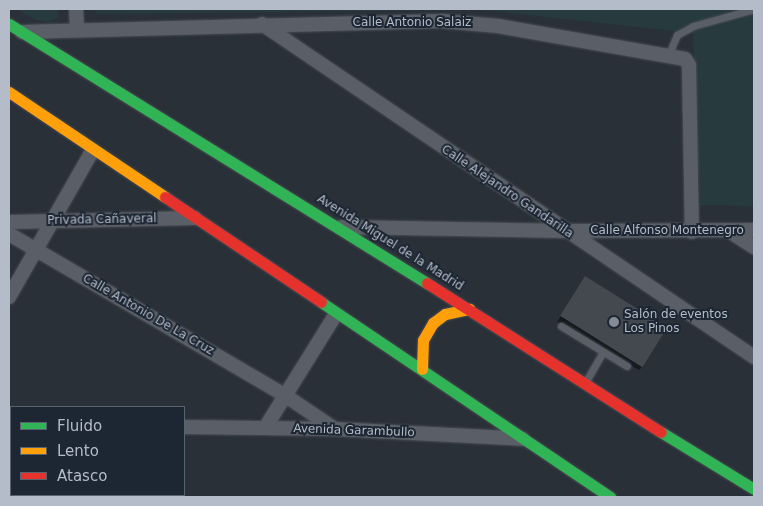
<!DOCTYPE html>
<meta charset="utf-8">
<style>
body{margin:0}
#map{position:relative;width:763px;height:506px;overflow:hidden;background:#2a3038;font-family:"DejaVu Sans",sans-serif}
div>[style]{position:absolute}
.green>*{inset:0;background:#273a3e}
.shadow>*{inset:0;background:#0007}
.building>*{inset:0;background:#444950;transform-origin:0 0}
.roads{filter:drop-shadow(0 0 1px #484c53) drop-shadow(0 0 1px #484c53)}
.lane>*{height:7px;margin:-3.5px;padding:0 3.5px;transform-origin:3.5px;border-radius:3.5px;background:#5a5e66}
.street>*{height:14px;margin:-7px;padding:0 7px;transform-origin:7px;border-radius:7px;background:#5a5e66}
.fast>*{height:11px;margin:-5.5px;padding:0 5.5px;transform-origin:5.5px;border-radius:5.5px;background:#30b455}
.slow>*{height:11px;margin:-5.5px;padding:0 5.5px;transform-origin:5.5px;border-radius:5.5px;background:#ff9f0a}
.jam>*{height:11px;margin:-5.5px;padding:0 5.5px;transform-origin:5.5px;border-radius:5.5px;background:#e5322d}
.dots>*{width:14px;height:14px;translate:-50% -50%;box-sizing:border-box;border:2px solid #1d2633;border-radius:50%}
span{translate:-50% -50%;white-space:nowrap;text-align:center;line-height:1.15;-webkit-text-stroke:4px #1d2633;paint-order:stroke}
.street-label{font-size:12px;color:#b4bcc9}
.poi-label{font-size:12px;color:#b4bcc9}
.left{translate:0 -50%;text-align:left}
.frame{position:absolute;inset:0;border:10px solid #b4bcc9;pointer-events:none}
.legend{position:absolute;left:10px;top:406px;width:175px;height:90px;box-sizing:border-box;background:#1d2633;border:1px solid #59626f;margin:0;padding:6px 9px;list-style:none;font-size:15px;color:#b4bcc9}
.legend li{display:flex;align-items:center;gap:10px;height:25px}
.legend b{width:25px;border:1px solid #59626f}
</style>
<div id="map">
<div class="green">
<div style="clip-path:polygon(16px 9px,58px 9px,59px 17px,49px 22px,38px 21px)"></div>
<div style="clip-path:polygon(96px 9px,754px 9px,754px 206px,700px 205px,693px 33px,484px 10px,96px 14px)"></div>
</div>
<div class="shadow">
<div style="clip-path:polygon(585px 277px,644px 365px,639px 370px,557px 322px)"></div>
</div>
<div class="building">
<div style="left:585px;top:276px;width:97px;height:47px;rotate:32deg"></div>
</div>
<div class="roads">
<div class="lane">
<div style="left:668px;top:56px;width:23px;rotate:-67deg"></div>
<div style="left:677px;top:35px;width:18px;rotate:-29deg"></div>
<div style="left:693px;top:26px;width:63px;rotate:-15.6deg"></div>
<div style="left:561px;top:326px;width:77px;rotate:31.2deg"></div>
<div style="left:585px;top:383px;width:36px;rotate:-60deg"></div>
<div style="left:9px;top:494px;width:2px"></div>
</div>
<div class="street">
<div style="left:76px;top:9px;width:19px;rotate:87deg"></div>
<div style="left:262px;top:24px;width:594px;rotate:34.09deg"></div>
<div style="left:22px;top:32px;width:420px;rotate:-1.5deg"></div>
<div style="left:442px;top:21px;width:56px;rotate:5.1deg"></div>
<div style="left:498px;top:26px;width:190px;rotate:10deg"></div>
<div style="left:685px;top:59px;width:7px;rotate:56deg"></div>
<div style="left:689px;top:65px;width:167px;rotate:89deg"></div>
<div style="left:9px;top:222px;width:186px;rotate:-1.2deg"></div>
<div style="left:341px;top:227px;width:224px;rotate:1deg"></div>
<div style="left:565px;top:231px;width:189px;rotate:-0.3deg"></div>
<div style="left:729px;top:231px;width:30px;rotate:33deg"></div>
<div style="left:9px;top:234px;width:321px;rotate:30.3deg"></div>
<div style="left:286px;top:396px;width:59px;rotate:34deg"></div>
<div style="left:9px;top:297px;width:169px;rotate:-60.3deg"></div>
<div style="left:9px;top:426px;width:2px"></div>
<div style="left:184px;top:427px;width:151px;rotate:0.8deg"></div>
<div style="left:335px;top:429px;width:188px;rotate:3deg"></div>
<div style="left:265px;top:428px;width:134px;rotate:-58.1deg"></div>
</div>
<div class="fast">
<div style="left:9px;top:24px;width:492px;rotate:31.8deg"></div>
<div style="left:321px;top:302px;width:349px;rotate:34deg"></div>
<div style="left:661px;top:432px;width:109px;rotate:31.5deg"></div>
</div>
<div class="slow">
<div style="left:9px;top:92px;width:188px;rotate:33.9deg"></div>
<div style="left:422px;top:369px;width:29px;rotate:-88deg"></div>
<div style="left:423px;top:340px;width:20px;rotate:-60deg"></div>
<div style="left:433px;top:323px;width:15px;rotate:-37deg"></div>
<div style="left:445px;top:314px;width:25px;rotate:-12deg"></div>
</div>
<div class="jam">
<div style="left:165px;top:197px;width:188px;rotate:33.9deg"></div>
<div style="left:427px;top:283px;width:277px;rotate:32.5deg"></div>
</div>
</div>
<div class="dots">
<div style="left:614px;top:322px;background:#848b96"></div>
</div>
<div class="street-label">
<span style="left:412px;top:23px">Calle Antonio Salaiz</span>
<span style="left:507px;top:192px;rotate:34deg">Calle Alejandro Gandarilla</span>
<span style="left:102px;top:220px;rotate:-1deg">Privada Cañaveral</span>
<span style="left:667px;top:231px">Calle Alfonso Montenegro</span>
<span style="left:390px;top:243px;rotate:32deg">Avenida Miguel de la Madrid</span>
<span style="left:148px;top:315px;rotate:30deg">Calle Antonio De La Cruz</span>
<span style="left:354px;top:431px;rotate:2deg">Avenida Garambullo</span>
</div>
<div class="poi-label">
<span class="left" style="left:624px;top:322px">Salón de eventos<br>Los Pinos</span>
</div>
<div class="frame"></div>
<ul class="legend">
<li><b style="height:6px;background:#30b455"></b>Fluido</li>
<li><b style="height:6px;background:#ff9f0a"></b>Lento</li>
<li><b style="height:6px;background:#e5322d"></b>Atasco</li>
</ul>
</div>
